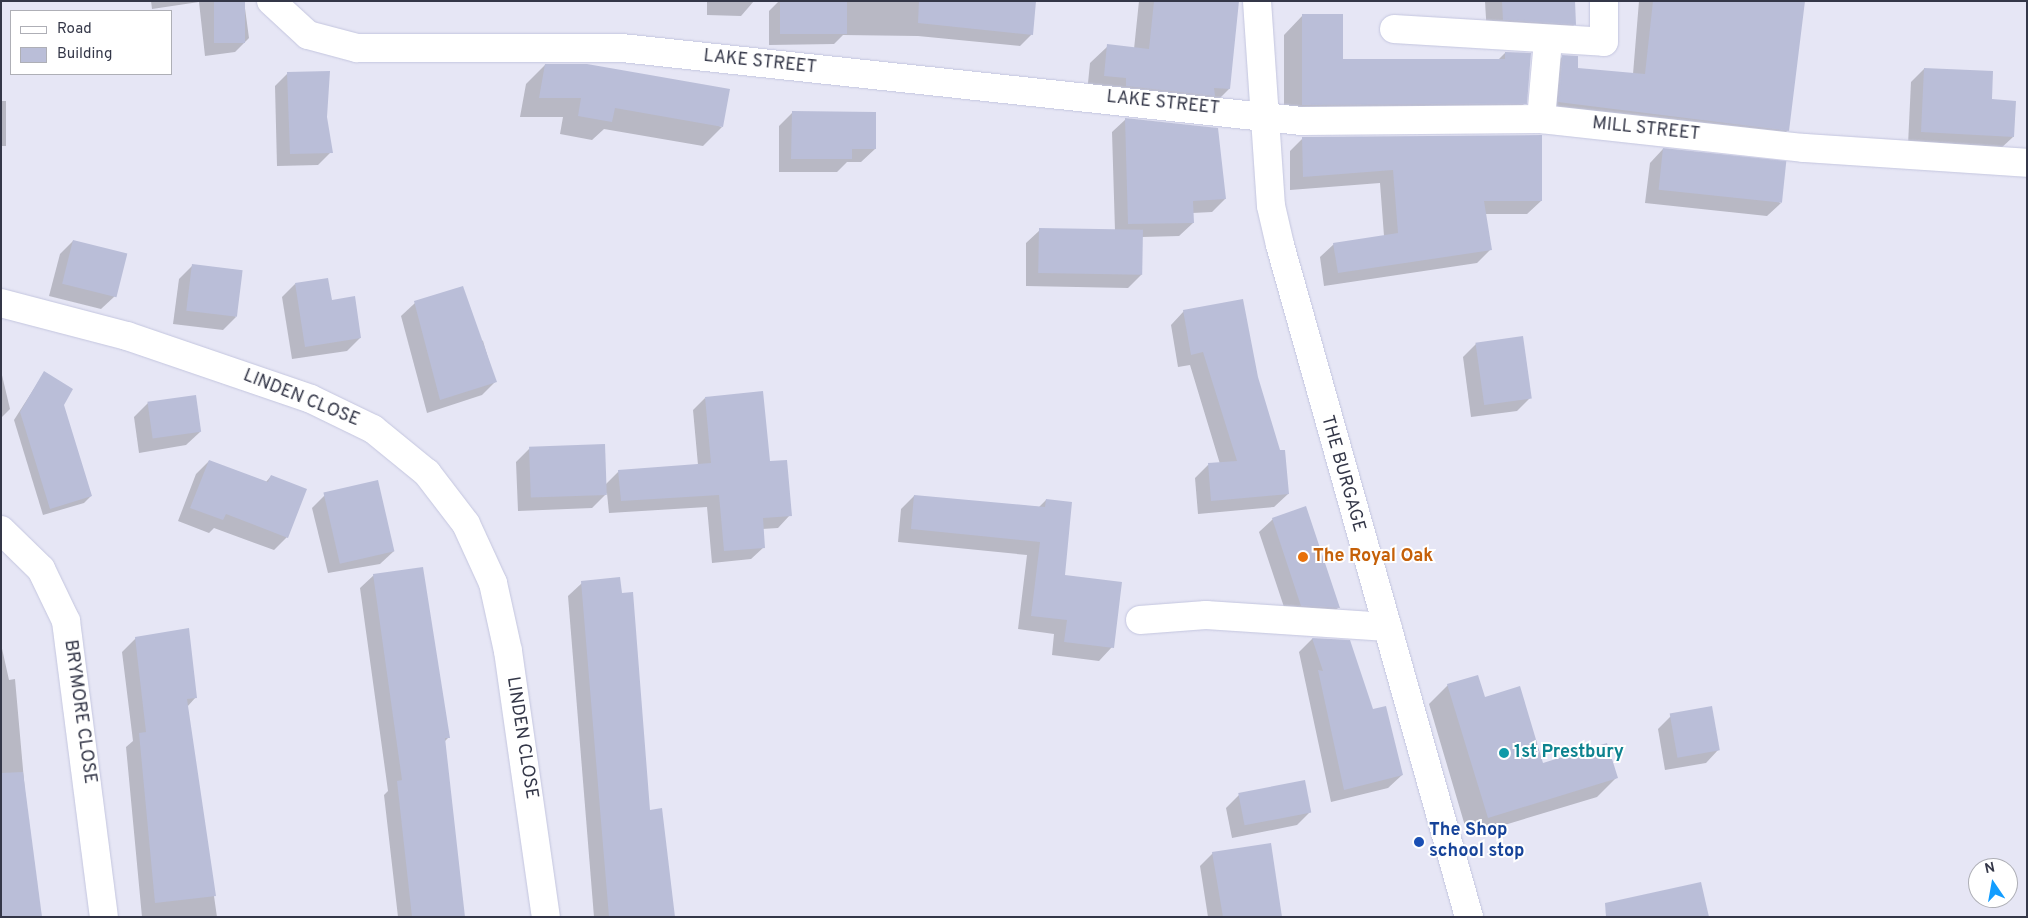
<!DOCTYPE html>
<style>
body{margin:0}
#map{position:relative;width:2028px;height:918px;overflow:hidden;background:#e6e6f5;font-family:Overpass,sans-serif}
div>[style]{position:absolute}
.shadow>*{inset:0;background:#0003;transform-origin:0 0}
.building>*{inset:0;background:#babed8;transform-origin:0 0}
.roads{filter:drop-shadow(0 0 1px #c4c6df) drop-shadow(0 0 1px #c4c6df)}
.minor>*{height:28px;margin:-14px;padding:0 14px;transform-origin:14px;border-radius:14px;background:#fff}
.dots>*{width:14px;height:14px;translate:-50% -50%;box-sizing:border-box;border:2px solid #fff;border-radius:50%}
span{translate:-50% -50%;white-space:nowrap;text-align:center;line-height:1.15;-webkit-text-stroke:4px #fff;paint-order:stroke}
.street-label{font-size:18px;color:#343748}
.food-label{font-size:18px;color:#c56008;font-weight:700}
.left{translate:0 -50%;text-align:left}
.culture-label{font-size:18px;color:#0d838f;font-weight:700}
.transit-label{font-size:18px;color:#164399;font-weight:700}
.frame{position:absolute;inset:0;border:2px solid #343748;pointer-events:none}
.legend{position:absolute;left:10px;top:10px;width:162px;height:65px;box-sizing:border-box;background:#fff;border:1px solid #aeafb6;margin:0;padding:6px 9px;list-style:none;font-size:15px;color:#343748}
.legend li{display:flex;align-items:center;gap:10px;height:25px}
.legend b{width:25px;border:1px solid #aeafb6}
.north{position:absolute;left:1968px;top:858px;width:50px;height:50px;box-sizing:border-box;background:#fff;border:1px solid #aeafb6;border-radius:50%;rotate:348deg;font-size:14px;font-weight:700;line-height:20px;text-align:center;color:#343748}
.north::after{content:'';display:block;margin:auto;width:18px;height:22px;background:#139dff;clip-path:polygon(50% 0,100% 100%,50% 72%,0 100%)}
</style>
<div id="map">
<div class="shadow">
<div style="clip-path:polygon(151px 1px,244px 1px,249px 38px,235px 52px,205px 56px,199px 2px,152px 9px)"></div>
<div style="clip-path:polygon(707px 1px,754px 1px,741px 16px,707px 15px)"></div>
<div style="clip-path:polygon(779px 1px,1035px 1px,1032px 34px,1020px 46px,918px 36px,843px 35px,834px 44px,769px 45px,769px 11px)"></div>
<div style="clip-path:polygon(1139px 1px,1238px 1px,1229px 89px,1212px 106px,1087px 93px,1090px 63px,1108px 46px,1134px 49px)"></div>
<div style="clip-path:polygon(1485px 1px,1574px 1px,1575px 24px,1558px 41px,1487px 36px)"></div>
<div style="clip-path:polygon(1639px 1px,1804px 1px,1788px 130px,1775px 143px,1545px 115px,1549px 70px,1563px 56px,1577px 69px,1633px 74px)"></div>
<div style="clip-path:polygon(1303px 15px,1342px 61px,1497px 61px,1505px 53px,1525px 103px,1506px 122px,1284px 124px,1284px 35px)"></div>
<div style="clip-path:polygon(545px 65px,722px 127px,703px 146px,604px 129px,592px 140px,560px 134px,563px 117px,520px 117px,526px 84px)"></div>
<div style="clip-path:polygon(1924px 69px,1991px 100px,2013px 137px,1999px 150px,1908px 145px,1911px 82px)"></div>
<div style="clip-path:polygon(288px 73px,326px 117px,331px 152px,318px 165px,277px 166px,275px 86px)"></div>
<div style="left:1px;top:101px;width:5px;height:45px"></div>
<div style="clip-path:polygon(792px 113px,875px 149px,861px 162px,847px 162px,837px 172px,779px 172px,779px 126px)"></div>
<div style="clip-path:polygon(1126px 119px,1225px 199px,1212px 212px,1192px 213px,1193px 223px,1179px 236px,1142px 237px,1142px 274px,1128px 288px,1026px 286px,1026px 243px,1040px 230px,1115px 231px,1112px 132px)"></div>
<div style="clip-path:polygon(1303px 138px,1541px 201px,1527px 214px,1485px 214px,1490px 250px,1477px 263px,1324px 286px,1320px 257px,1334px 244px,1384px 236px,1380px 183px,1290px 190px,1290px 151px)"></div>
<div style="clip-path:polygon(1663px 149px,1781px 203px,1767px 216px,1645px 203px,1650px 163px)"></div>
<div style="clip-path:polygon(73px 241px,115px 296px,101px 309px,49px 296px,60px 254px)"></div>
<div style="clip-path:polygon(192px 266px,236px 317px,223px 330px,173px 324px,179px 279px)"></div>
<div style="clip-path:polygon(295px 284px,331px 301px,360px 338px,347px 351px,292px 359px,282px 297px)"></div>
<div style="clip-path:polygon(415px 303px,483px 341px,495px 382px,482px 395px,427px 413px,401px 316px)"></div>
<div style="clip-path:polygon(1184px 311px,1257px 377px,1288px 494px,1274px 507px,1198px 514px,1195px 478px,1208px 465px,1220px 464px,1190px 365px,1178px 367px,1171px 325px)"></div>
<div style="clip-path:polygon(1476px 344px,1530px 398px,1517px 411px,1471px 417px,1463px 357px)"></div>
<div style="clip-path:polygon(1px 371px,10px 409px,1px 418px)"></div>
<div style="clip-path:polygon(44px 373px,62px 404px,91px 496px,84px 503px,43px 515px,14px 420px)"></div>
<div style="clip-path:polygon(705px 398px,769px 463px,790px 515px,778px 528px,762px 529px,764px 547px,751px 559px,712px 563px,707px 507px,609px 513px,607px 493px,592px 508px,518px 511px,516px 462px,529px 449px,605px 485px,619px 471px,698px 465px,693px 410px)"></div>
<div style="clip-path:polygon(148px 403px,200px 432px,186px 445px,139px 453px,134px 417px)"></div>
<div style="clip-path:polygon(209px 461px,266px 482px,271px 476px,287px 537px,274px 550px,214px 528px,209px 533px,178px 521px,196px 474px)"></div>
<div style="clip-path:polygon(325px 495px,394px 551px,380px 564px,328px 573px,312px 508px)"></div>
<div style="clip-path:polygon(914px 496px,1039px 507px,1046px 500px,1064px 576px,1112px 647px,1099px 661px,1052px 655px,1054px 634px,1018px 629px,1027px 555px,898px 542px,901px 509px)"></div>
<div style="clip-path:polygon(1273px 519px,1338px 608px,1325px 621px,1288px 619px,1259px 532px)"></div>
<div style="clip-path:polygon(374px 575px,449px 737px,444px 742px,464px 917px,398px 917px,384px 795px,388px 791px,360px 588px)"></div>
<div style="clip-path:polygon(582px 583px,649px 811px,673px 917px,594px 917px,568px 596px)"></div>
<div style="clip-path:polygon(136px 638px,196px 697px,187px 707px,217px 917px,142px 917px,126px 747px,133px 741px,122px 652px)"></div>
<div style="clip-path:polygon(1312px 639px,1349px 641px,1372px 710px,1402px 775px,1388px 788px,1331px 802px,1299px 652px)"></div>
<div style="clip-path:polygon(1px 644px,9px 680px,15px 679px,33px 882px,1px 917px)"></div>
<div style="clip-path:polygon(1448px 685px,1484px 698px,1542px 764px,1616px 778px,1597px 797px,1468px 836px,1429px 704px)"></div>
<div style="clip-path:polygon(1671px 716px,1719px 749px,1706px 763px,1665px 770px,1658px 729px)"></div>
<div style="clip-path:polygon(1239px 795px,1310px 812px,1297px 825px,1232px 838px,1226px 808px)"></div>
<div style="clip-path:polygon(1213px 853px,1280px 917px,1208px 917px,1200px 866px)"></div>
</div>
<div class="building">
<div style="left:214px;top:1px;width:31px;height:42px"></div>
<div style="left:780px;top:1px;width:67px;height:33px"></div>
<div style="clip-path:polygon(919px 1px,1036px 1px,1033px 35px,918px 23px)"></div>
<div style="clip-path:polygon(1154px 1px,1239px 1px,1230px 89px,1214px 88px,1215px 96px,1126px 86px,1126px 78px,1104px 76px,1107px 44px,1149px 49px)"></div>
<div style="clip-path:polygon(1502px 1px,1575px 1px,1576px 25px,1503px 20px)"></div>
<div style="clip-path:polygon(1653px 1px,1805px 1px,1789px 131px,1558px 102px,1562px 55px,1578px 56px,1578px 68px,1645px 74px)"></div>
<div style="clip-path:polygon(1302px 14px,1343px 14px,1343px 59px,1505px 59px,1505px 52px,1531px 53px,1527px 104px,1302px 105px)"></div>
<div style="clip-path:polygon(545px 64px,587px 64px,730px 89px,723px 127px,615px 108px,612px 122px,578px 116px,581px 98px,539px 98px)"></div>
<div style="clip-path:polygon(1924px 68px,1993px 71px,1992px 99px,2016px 101px,2014px 137px,1921px 132px)"></div>
<div style="clip-path:polygon(330px 71px,327px 117px,333px 153px,290px 154px,287px 72px)"></div>
<div style="clip-path:polygon(792px 111px,876px 112px,876px 149px,852px 149px,852px 159px,791px 159px)"></div>
<div style="clip-path:polygon(1125px 118px,1218px 128px,1226px 199px,1193px 201px,1194px 223px,1128px 224px)"></div>
<div style="clip-path:polygon(1542px 135px,1542px 201px,1484px 201px,1492px 250px,1338px 273px,1333px 243px,1398px 233px,1393px 170px,1303px 177px,1302px 137px)"></div>
<div style="left:1663px;top:148px;width:124px;height:42px;rotate:6deg"></div>
<div style="left:1039px;top:228px;width:104px;height:45px;rotate:1deg"></div>
<div style="left:73px;top:240px;width:56px;height:45px;rotate:14deg"></div>
<div style="left:192px;top:264px;width:51px;height:47px;rotate:7deg"></div>
<div style="clip-path:polygon(328px 278px,332px 300px,355px 296px,361px 338px,305px 347px,295px 283px)"></div>
<div style="clip-path:polygon(463px 286px,497px 382px,440px 400px,414px 301px)"></div>
<div style="clip-path:polygon(1243px 299px,1258px 377px,1280px 450px,1285px 450px,1289px 494px,1211px 501px,1208px 463px,1237px 461px,1203px 352px,1191px 355px,1183px 310px)"></div>
<div style="left:1523px;top:336px;width:63px;height:48px;rotate:82deg"></div>
<div style="clip-path:polygon(44px 371px,73px 389px,64px 405px,92px 496px,50px 509px,20px 412px)"></div>
<div style="clip-path:polygon(763px 391px,770px 461px,787px 460px,792px 516px,763px 518px,765px 548px,724px 551px,719px 495px,621px 501px,618px 470px,711px 463px,705px 397px)"></div>
<div style="left:196px;top:395px;width:37px;height:49px;rotate:82deg"></div>
<div style="left:605px;top:444px;width:51px;height:76px;rotate:88deg"></div>
<div style="clip-path:polygon(209px 460px,268px 482px,271px 475px,307px 489px,288px 538px,226px 514px,223px 520px,190px 508px)"></div>
<div style="left:378px;top:480px;width:73px;height:56px;rotate:77deg"></div>
<div style="clip-path:polygon(914px 495px,1045px 507px,1046px 499px,1072px 502px,1065px 575px,1122px 582px,1114px 648px,1064px 642px,1067px 620px,1031px 616px,1040px 542px,911px 529px)"></div>
<div style="clip-path:polygon(1306px 506px,1340px 608px,1301px 606px,1272px 518px)"></div>
<div style="clip-path:polygon(423px 567px,450px 738px,445px 738px,465px 917px,412px 917px,397px 781px,402px 780px,373px 574px)"></div>
<div style="clip-path:polygon(620px 577px,622px 593px,633px 592px,650px 810px,662px 808px,675px 917px,609px 917px,581px 581px)"></div>
<div style="clip-path:polygon(189px 628px,197px 698px,187px 699px,216px 896px,155px 903px,139px 733px,146px 732px,135px 637px)"></div>
<div style="clip-path:polygon(1312px 638px,1350px 640px,1373px 709px,1386px 706px,1403px 775px,1344px 790px,1318px 670px,1323px 671px)"></div>
<div style="clip-path:polygon(1478px 675px,1485px 697px,1520px 686px,1543px 763px,1607px 743px,1618px 778px,1488px 818px,1447px 684px)"></div>
<div style="left:1712px;top:706px;width:45px;height:43px;rotate:80deg"></div>
<div style="clip-path:polygon(23px 772px,42px 917px,1px 917px,1px 773px)"></div>
<div style="left:1305px;top:780px;width:33px;height:68px;rotate:79deg"></div>
<div style="clip-path:polygon(1271px 843px,1282px 917px,1223px 917px,1212px 852px)"></div>
<div style="clip-path:polygon(1701px 882px,1709px 917px,1606px 917px,1605px 903px)"></div>
</div>
<div class="roads">
<div class="minor">
<div style="left:271px;top:1px;width:50px;rotate:42.6deg"></div>
<div style="left:308px;top:35px;width:51px;rotate:14.9deg"></div>
<div style="left:357px;top:48px;width:265px"></div>
<div style="left:622px;top:48px;width:684px;rotate:6.13deg"></div>
<div style="left:1302px;top:121px;width:239px;rotate:-0.5deg"></div>
<div style="left:1541px;top:119px;width:265px;rotate:6.3deg"></div>
<div style="left:1804px;top:148px;width:224px;rotate:3.8deg"></div>
<div style="left:1257px;top:1px;width:205px;rotate:86.1deg"></div>
<div style="left:1271px;top:206px;width:40px;rotate:77deg"></div>
<div style="left:1280px;top:245px;width:698px;rotate:74.29deg"></div>
<div style="left:1394px;top:29px;width:210px;rotate:3.5deg"></div>
<div style="left:1604px;top:42px;width:41px;rotate:-90deg"></div>
<div style="left:1541px;top:119px;width:79px;rotate:-84.9deg"></div>
<div style="left:1px;top:303px;width:130px;rotate:14.7deg"></div>
<div style="left:127px;top:336px;width:194px;rotate:18.9deg"></div>
<div style="left:311px;top:399px;width:69px;rotate:25.8deg"></div>
<div style="left:373px;top:429px;width:70px;rotate:39.2deg"></div>
<div style="left:427px;top:473px;width:64px;rotate:52.6deg"></div>
<div style="left:466px;top:524px;width:65px;rotate:65.4deg"></div>
<div style="left:493px;top:583px;width:70px;rotate:77.6deg"></div>
<div style="left:508px;top:651px;width:269px;rotate:81.9deg"></div>
<div style="left:1px;top:530px;width:56px;rotate:44.3deg"></div>
<div style="left:41px;top:569px;width:58px;rotate:64.3deg"></div>
<div style="left:66px;top:621px;width:298px;rotate:82.7deg"></div>
<div style="left:1140px;top:620px;width:66px;rotate:-4.3deg"></div>
<div style="left:1206px;top:615px;width:182px;rotate:3.8deg"></div>
</div>
</div>
<div class="dots">
<div style="left:1303px;top:557px;background:#e8710a"></div>
<div style="left:1504px;top:753px;background:#0f9aa8"></div>
<div style="left:1419px;top:842px;background:#1a4fb4"></div>
</div>
<div class="street-label">
<span style="left:760px;top:63px;rotate:6deg">LAKE STREET</span>
<span style="left:1163px;top:104px;rotate:6deg">LAKE STREET</span>
<span style="left:1646px;top:130px;rotate:6deg">MILL STREET</span>
<span style="left:301px;top:399px;rotate:22deg">LINDEN CLOSE</span>
<span style="left:1342px;top:474px;rotate:74deg">THE BURGAGE</span>
<span style="left:79px;top:712px;rotate:82deg">BRYMORE CLOSE</span>
<span style="left:521px;top:738px;rotate:81deg">LINDEN CLOSE</span>
</div>
<div class="food-label">
<span class="left" style="left:1313px;top:557px">The Royal Oak</span>
</div>
<div class="culture-label">
<span class="left" style="left:1514px;top:753px">1st Prestbury</span>
</div>
<div class="transit-label">
<span class="left" style="left:1429px;top:842px">The Shop<br>school stop</span>
</div>
<div class="frame"></div>
<ul class="legend">
<li><b style="height:6px;background:#fff"></b>Road</li>
<li><b style="height:14px;background:#babed8"></b>Building</li>
</ul>
<div class="north">N</div>
</div>
